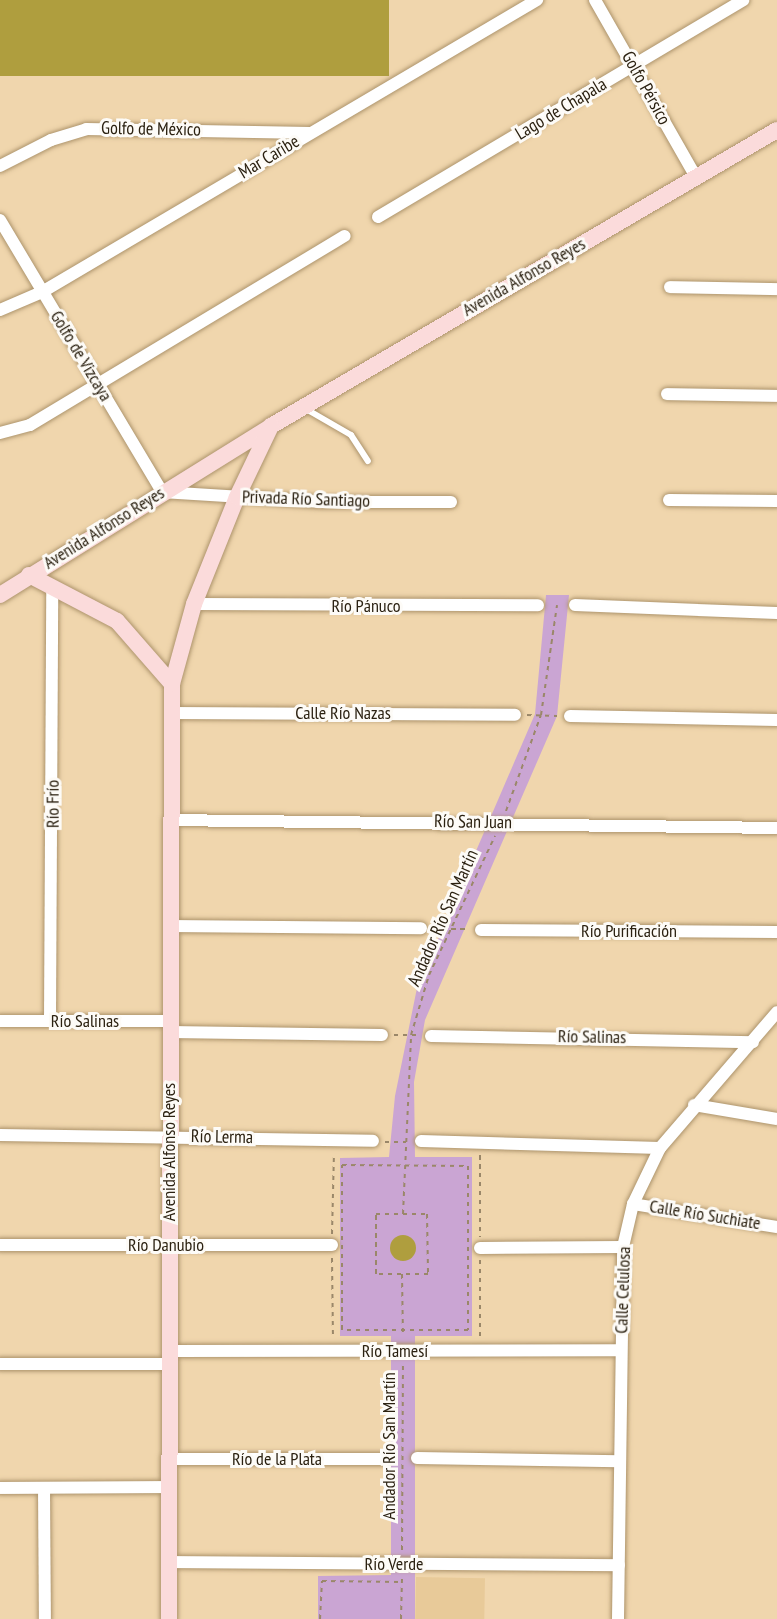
<!DOCTYPE html>
<meta charset="utf-8">
<style>
body{margin:0}
#map{position:relative;width:777px;height:1619px;overflow:hidden;background:#f0d6ad;font-family:"PT Sans Narrow",sans-serif}
div>[style]{position:absolute}
.built>*{inset:0;background:#e8ca99;transform-origin:0 0}
.green>*{inset:0;background:#caa5d3}
.building>*{inset:0;background:#af9e3e;transform-origin:0 0}
.round{border-radius:50%}
.path>*{height:2px;margin-top:-1px;transform-origin:0;background:repeating-linear-gradient(90deg,#9a8769 0 4.5px,transparent 0 9px)}
.roads{filter:drop-shadow(0 0 2px #ad946c) drop-shadow(0 0 2px #ad946c)}
.lane>*{height:6px;margin:-3px;padding:0 3px;transform-origin:3px;border-radius:3px;background:#fff}
.street>*{height:12px;margin:-6px;padding:0 6px;transform-origin:6px;border-radius:6px;background:#fff}
.secondary>*{height:16px;margin:-8px;padding:0 8px;transform-origin:8px;border-radius:8px;background:#fbdbdb}
span{translate:-50% -50%;white-space:nowrap;text-align:center;line-height:1.15;-webkit-text-stroke:6px #fdfbf7;paint-order:stroke}
.street-label{font-size:18px;color:#2b2111}
</style>
<div id="map">
<div class="built">
<div style="left:416px;top:1577px;width:69px;height:42px;rotate:1deg"></div>
</div>
<div class="green">
<div style="clip-path:polygon(546px 595px,569px 595px,557px 716px,425px 1020px,414px 1082px,415px 1157px,472px 1157px,472px 1336px,415px 1336px,415px 1619px,318px 1619px,318px 1576px,391px 1575px,391px 1336px,340px 1336px,340px 1158px,389px 1157px,395px 1096px,417px 988px,535px 714px)"></div>
</div>
<div class="building">
<div style="left:0;top:0;width:389px;height:76px"></div>
<div class="round" style="left:390px;top:1235px;width:26px;height:26px"></div>
</div>
<div class="path">
<div style="left:527px;top:715px;width:30px;rotate:2deg"></div>
<div style="left:506px;top:811px;width:102px;rotate:-70deg"></div>
<div style="left:541px;top:715px;width:111px;rotate:-81.7deg"></div>
<div style="left:433px;top:929px;width:36px"></div>
<div style="left:394px;top:1035px;width:24px"></div>
<div style="left:385px;top:1142px;width:21px"></div>
<div style="left:480px;top:1155px;width:82px;rotate:90deg"></div>
<div style="left:342px;top:1165px;width:126px;rotate:0.5deg"></div>
<div style="left:468px;top:1166px;width:164px;rotate:90deg"></div>
<div style="left:468px;top:1330px;width:126px;rotate:180deg"></div>
<div style="left:342px;top:1330px;width:165px;rotate:-90deg"></div>
<div style="left:376px;top:1214px;width:51px"></div>
<div style="left:427px;top:1214px;width:60px;rotate:89deg"></div>
<div style="left:428px;top:1274px;width:52px;rotate:180deg"></div>
<div style="left:376px;top:1274px;width:60px;rotate:-90deg"></div>
<div style="left:403px;top:1214px;width:179px;rotate:-87.4deg"></div>
<div style="left:411px;top:1035px;width:63px;rotate:-73.3deg"></div>
<div style="left:429px;top:975px;width:154px;rotate:-64.6deg"></div>
<div style="left:332px;top:1234px;width:81px;rotate:-88.6deg"></div>
<div style="left:332px;top:1258px;width:81px;rotate:89.3deg"></div>
<div style="left:480px;top:1260px;width:79px;rotate:90deg"></div>
<div style="left:402px;top:1274px;width:63px;rotate:89.1deg"></div>
<div style="left:402px;top:1550px;width:186px;rotate:-89.7deg"></div>
<div style="left:320px;top:1619px;width:38px;rotate:-87deg"></div>
<div style="left:322px;top:1581px;width:79px;rotate:0.7deg"></div>
<div style="left:401px;top:1619px;width:42px;rotate:-88.6deg"></div>
</div>
<div class="roads">
<div class="lane">
<div style="left:306px;top:409px;width:52px;rotate:30deg"></div>
<div style="left:351px;top:435px;width:31px;rotate:57deg"></div>
</div>
<div class="street">
<div style="left:595px;top:0;width:204px;rotate:60.3deg"></div>
<div style="left:0;top:166px;width:57px;rotate:-27deg"></div>
<div style="left:51px;top:140px;width:37px;rotate:-17deg"></div>
<div style="left:86px;top:129px;width:224px;rotate:1deg"></div>
<div style="left:378px;top:217px;width:425px;rotate:-30.7deg"></div>
<div style="left:0;top:220px;width:317px;rotate:59.2deg"></div>
<div style="left:162px;top:492px;width:161px;rotate:3.6deg"></div>
<div style="left:323px;top:502px;width:128px"></div>
<div style="left:670px;top:287px;width:107px;rotate:1.1deg"></div>
<div style="left:0;top:310px;width:46px;rotate:-23.2deg"></div>
<div style="left:42px;top:292px;width:575px;rotate:-30.54deg"></div>
<div style="left:667px;top:394px;width:110px;rotate:1deg"></div>
<div style="left:0;top:433px;width:31px;rotate:-15deg"></div>
<div style="left:30px;top:425px;width:367px;rotate:-31deg"></div>
<div style="left:669px;top:500px;width:108px;rotate:0.5deg"></div>
<div style="left:194px;top:604px;width:344px;rotate:0.2deg"></div>
<div style="left:575px;top:605px;width:202px;rotate:2.3deg"></div>
<div style="left:171px;top:713px;width:344px;rotate:0.3deg"></div>
<div style="left:570px;top:716px;width:207px;rotate:1.1deg"></div>
<div style="left:169px;top:820px;width:608px;rotate:0.75deg"></div>
<div style="left:169px;top:926px;width:252px;rotate:0.5deg"></div>
<div style="left:481px;top:930px;width:296px;rotate:0.4deg"></div>
<div style="left:0;top:1021px;width:169px"></div>
<div style="left:50px;top:1021px;width:434px;rotate:-89.7deg"></div>
<div style="left:170px;top:1032px;width:212px;rotate:0.8deg"></div>
<div style="left:431px;top:1036px;width:322px;rotate:1.1deg"></div>
<div style="left:694px;top:1105px;width:84px;rotate:9.6deg"></div>
<div style="left:0;top:1135px;width:373px;rotate:0.9deg"></div>
<div style="left:421px;top:1141px;width:239px;rotate:1.7deg"></div>
<div style="left:633px;top:1204px;width:146px;rotate:9.1deg"></div>
<div style="left:0;top:1245px;width:332px"></div>
<div style="left:480px;top:1248px;width:143px;rotate:-0.4deg"></div>
<div style="left:170px;top:1351px;width:451px;rotate:-0.1deg"></div>
<div style="left:0;top:1364px;width:170px"></div>
<div style="left:417px;top:1458px;width:202px;rotate:0.9deg"></div>
<div style="left:169px;top:1459px;width:216px"></div>
<div style="left:0;top:1488px;width:169px;rotate:-0.3deg"></div>
<div style="left:44px;top:1488px;width:131px;rotate:89.6deg"></div>
<div style="left:169px;top:1562px;width:450px;rotate:0.4deg"></div>
<div style="left:618px;top:1619px;width:372px;rotate:-89.2deg"></div>
<div style="left:623px;top:1247px;width:44px;rotate:-76.9deg"></div>
<div style="left:633px;top:1204px;width:62px;rotate:-64.3deg"></div>
<div style="left:660px;top:1148px;width:179px;rotate:-49.3deg"></div>
</div>
<div class="secondary">
<div style="left:29px;top:575px;width:99px;rotate:27.6deg"></div>
<div style="left:117px;top:621px;width:84px;rotate:48.9deg"></div>
<div style="left:0;top:595px;width:319px;rotate:-31.9deg"></div>
<div style="left:271px;top:426px;width:586px;rotate:-30.33deg"></div>
<div style="left:169px;top:1619px;width:935px;rotate:-89.82deg"></div>
<div style="left:172px;top:684px;width:83px;rotate:-74.6deg"></div>
<div style="left:194px;top:604px;width:115px;rotate:-68.1deg"></div>
<div style="left:237px;top:497px;width:79px;rotate:-64.4deg"></div>
</div>
</div>
<div class="street-label">
<span style="left:646px;top:88px;rotate:61deg">Golfo Pérsico</span>
<span style="left:561px;top:109px;rotate:-31deg">Lago de Chapala</span>
<span style="left:151px;top:129px;rotate:1deg">Golfo de México</span>
<span style="left:269px;top:157px;rotate:-31deg">Mar Caribe</span>
<span style="left:524px;top:277px;rotate:-30deg">Avenida Alfonso Reyes</span>
<span style="left:81px;top:356px;rotate:59deg">Golfo de Vizcaya</span>
<span style="left:306px;top:499px;rotate:2deg">Privada Río Santiago</span>
<span style="left:104px;top:528px;rotate:-32deg">Avenida Alfonso Reyes</span>
<span style="left:366px;top:606px">Río Pánuco</span>
<span style="left:343px;top:713px">Calle Río Nazas</span>
<span style="left:53px;top:804px;rotate:-90deg">Río Frío</span>
<span style="left:473px;top:822px;rotate:1deg">Río San Juan</span>
<span style="left:443px;top:918px;rotate:-66deg">Andador Río San Martín</span>
<span style="left:629px;top:931px">Río Purificación</span>
<span style="left:85px;top:1021px">Río Salinas</span>
<span style="left:592px;top:1037px;rotate:1deg">Río Salinas</span>
<span style="left:222px;top:1137px;rotate:1deg">Río Lerma</span>
<span style="left:169px;top:1152px;rotate:-90deg">Avenida Alfonso Reyes</span>
<span style="left:705px;top:1215px;rotate:9deg">Calle Río Suchiate</span>
<span style="left:166px;top:1245px">Río Danubio</span>
<span style="left:623px;top:1290px;rotate:-88deg">Calle Celulosa</span>
<span style="left:395px;top:1351px">Río Tamesí</span>
<span style="left:389px;top:1446px;rotate:-90deg">Andador Río San Martín</span>
<span style="left:277px;top:1459px">Río de la Plata</span>
<span style="left:394px;top:1564px">Río Verde</span>
</div>
</div>
